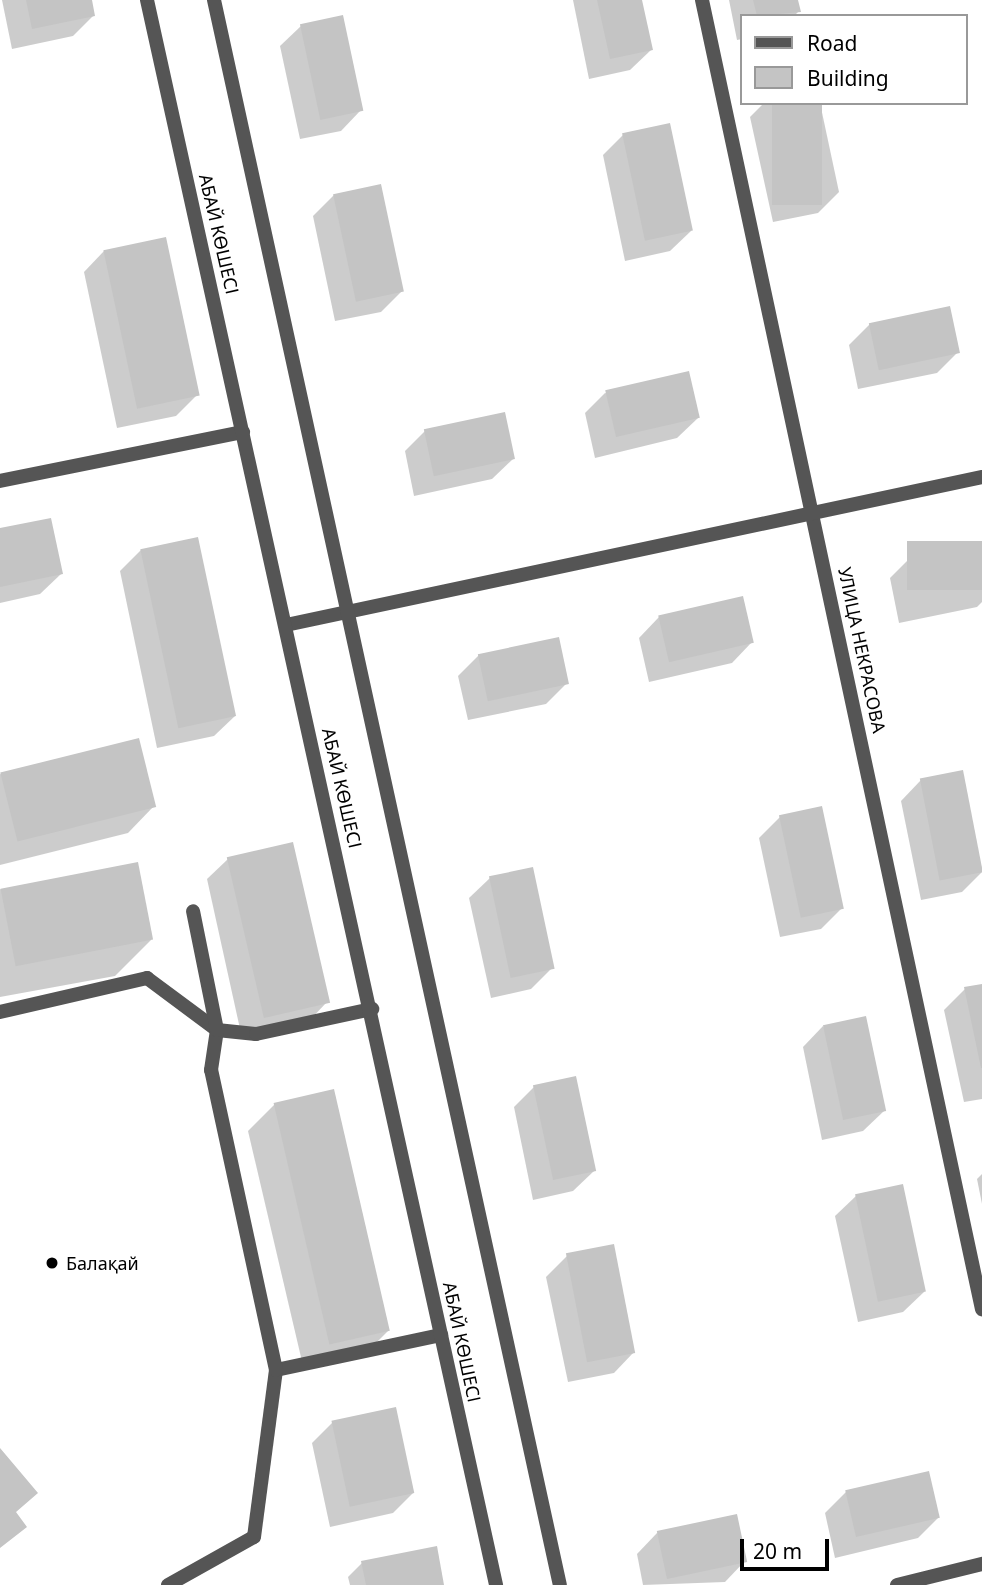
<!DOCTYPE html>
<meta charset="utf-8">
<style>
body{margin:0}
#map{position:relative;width:982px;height:1585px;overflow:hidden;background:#fff;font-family:"Noto Sans",sans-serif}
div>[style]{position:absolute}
.shadow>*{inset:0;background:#0003}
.building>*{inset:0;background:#c4c4c4;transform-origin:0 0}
.service>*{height:14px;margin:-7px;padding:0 7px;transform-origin:7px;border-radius:7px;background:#555}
.minor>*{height:14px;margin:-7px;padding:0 7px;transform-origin:7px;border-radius:7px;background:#555}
.tertiary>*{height:14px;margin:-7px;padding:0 7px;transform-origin:7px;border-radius:7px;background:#555}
.dots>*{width:19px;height:19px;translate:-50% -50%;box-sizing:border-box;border:4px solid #fff;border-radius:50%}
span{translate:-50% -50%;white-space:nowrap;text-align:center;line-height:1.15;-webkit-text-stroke:5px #fff;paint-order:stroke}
.street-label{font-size:18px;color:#000}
.poi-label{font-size:18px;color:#000}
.left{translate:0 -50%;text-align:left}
.legend{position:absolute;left:740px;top:14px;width:228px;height:91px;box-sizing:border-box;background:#fff;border:2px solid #999;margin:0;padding:9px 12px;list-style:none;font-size:21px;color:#000}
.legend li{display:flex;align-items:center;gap:14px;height:35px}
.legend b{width:35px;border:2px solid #999}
.scale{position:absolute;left:740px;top:1539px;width:89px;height:32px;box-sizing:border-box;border:4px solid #000;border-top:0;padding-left:9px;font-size:21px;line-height:24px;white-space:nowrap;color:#000;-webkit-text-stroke:5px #fff;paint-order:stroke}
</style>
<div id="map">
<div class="shadow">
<div style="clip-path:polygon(2px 0,90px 0,93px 16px,73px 36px,12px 49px)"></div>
<div style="clip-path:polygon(573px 0,641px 0,651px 50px,630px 70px,589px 79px)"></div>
<div style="clip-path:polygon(729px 0,796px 0,799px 11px,794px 16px,742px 16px,742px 39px,737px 40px)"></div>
<div style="clip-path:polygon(301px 26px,361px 110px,341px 131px,300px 139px,280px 46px)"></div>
<div style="clip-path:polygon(764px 103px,820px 103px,839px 192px,818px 213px,773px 222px,750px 117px)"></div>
<div style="clip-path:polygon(623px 135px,691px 231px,670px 251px,625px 261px,603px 155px)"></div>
<div style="clip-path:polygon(334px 195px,402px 291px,381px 312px,335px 321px,313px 216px)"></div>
<div style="clip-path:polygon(104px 251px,197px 395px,176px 416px,117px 428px,84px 272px)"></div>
<div style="clip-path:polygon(870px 324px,958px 352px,937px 373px,858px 389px,849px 345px)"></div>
<div style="clip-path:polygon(605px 393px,698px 418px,677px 438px,595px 458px,585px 413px)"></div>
<div style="clip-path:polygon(425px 431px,513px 459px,492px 479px,414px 496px,405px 451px)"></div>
<div style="clip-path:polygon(0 530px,61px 574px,40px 594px,0 603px)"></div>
<div style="clip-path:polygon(982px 543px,982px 602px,977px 607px,899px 623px,890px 578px,910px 558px)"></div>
<div style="clip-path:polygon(141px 550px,235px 716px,214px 736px,157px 748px,120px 571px)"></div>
<div style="clip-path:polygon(659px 617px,752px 642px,732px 663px,649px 682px,639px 638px)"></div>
<div style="clip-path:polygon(479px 655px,567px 683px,546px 704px,468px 720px,458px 676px)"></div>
<div style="clip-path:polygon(962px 772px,982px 872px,962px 892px,921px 900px,901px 801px,921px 780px)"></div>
<div style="clip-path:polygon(0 774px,154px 806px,128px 833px,0 865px)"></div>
<div style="clip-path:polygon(780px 817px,842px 908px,821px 929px,780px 937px,759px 838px)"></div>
<div style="clip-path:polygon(228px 859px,327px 1002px,307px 1023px,242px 1038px,207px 879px)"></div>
<div style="clip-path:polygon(490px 878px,552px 968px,531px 989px,491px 998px,469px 898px)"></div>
<div style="clip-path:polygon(0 889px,151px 940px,115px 976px,0 997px)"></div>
<div style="clip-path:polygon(982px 985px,982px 1099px,964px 1102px,944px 1010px,965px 989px)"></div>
<div style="clip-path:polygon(823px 1026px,884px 1111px,863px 1131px,822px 1140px,803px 1047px)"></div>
<div style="clip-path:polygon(534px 1087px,594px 1171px,573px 1191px,533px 1200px,514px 1107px)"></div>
<div style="clip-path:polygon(275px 1104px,389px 1330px,362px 1357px,304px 1370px,248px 1131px)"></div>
<div style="clip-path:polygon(982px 1174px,982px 1204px,977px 1179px)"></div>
<div style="clip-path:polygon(856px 1196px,924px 1292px,903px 1312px,858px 1322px,835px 1216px)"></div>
<div style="clip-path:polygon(567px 1256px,634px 1352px,614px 1373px,568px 1382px,546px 1277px)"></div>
<div style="clip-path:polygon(333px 1422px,413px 1493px,393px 1513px,330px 1527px,312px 1443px)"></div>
<div style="clip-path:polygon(846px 1492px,938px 1518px,918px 1538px,835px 1558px,825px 1513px)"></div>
<div style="clip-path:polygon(657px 1533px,745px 1561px,725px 1582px,643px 1585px,637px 1554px)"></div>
<div style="clip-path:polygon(362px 1563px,442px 1585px,350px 1585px,348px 1577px)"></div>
</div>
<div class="building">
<div style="clip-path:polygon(26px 0,92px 0,95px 16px,32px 29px)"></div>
<div style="clip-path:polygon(597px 0,642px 0,653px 50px,610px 59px)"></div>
<div style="clip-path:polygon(753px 0,798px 0,801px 12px,757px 16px)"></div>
<div style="left:343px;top:15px;width:98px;height:44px;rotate:78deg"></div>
<div style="left:772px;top:103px;width:50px;height:102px"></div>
<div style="left:670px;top:123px;width:110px;height:49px;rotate:78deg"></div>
<div style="left:381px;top:184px;width:110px;height:49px;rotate:78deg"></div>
<div style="left:166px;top:237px;width:162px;height:64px;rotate:78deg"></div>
<div style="left:950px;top:306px;width:48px;height:83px;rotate:78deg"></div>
<div style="left:689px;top:371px;width:48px;height:86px;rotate:77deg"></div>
<div style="left:505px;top:412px;width:48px;height:83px;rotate:78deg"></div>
<div style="clip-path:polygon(51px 518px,63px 574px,0 587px,0 528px)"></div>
<div style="left:198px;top:537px;width:183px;height:59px;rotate:78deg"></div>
<div style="left:982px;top:541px;width:49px;height:75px;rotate:90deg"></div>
<div style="left:743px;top:596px;width:48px;height:87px;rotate:77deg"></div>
<div style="left:559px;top:637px;width:48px;height:83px;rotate:78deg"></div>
<div style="left:139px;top:738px;width:71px;height:143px;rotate:76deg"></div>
<div style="left:963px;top:770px;width:104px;height:44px;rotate:79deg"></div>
<div style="left:822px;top:806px;width:105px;height:44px;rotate:78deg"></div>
<div style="left:293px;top:842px;width:165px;height:68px;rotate:77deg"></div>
<div style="left:138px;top:862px;width:79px;height:140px;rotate:79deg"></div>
<div style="left:533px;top:867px;width:104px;height:45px;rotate:78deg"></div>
<div style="clip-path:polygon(982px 984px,982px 1068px,981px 1068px,964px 987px)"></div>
<div style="left:866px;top:1016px;width:97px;height:44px;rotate:78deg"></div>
<div style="left:576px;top:1076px;width:97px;height:44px;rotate:78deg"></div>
<div style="left:334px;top:1089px;width:248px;height:62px;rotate:77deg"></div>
<div style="left:903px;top:1184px;width:110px;height:49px;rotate:78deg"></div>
<div style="left:614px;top:1244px;width:111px;height:49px;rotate:79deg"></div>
<div style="left:396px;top:1407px;width:88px;height:66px;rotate:78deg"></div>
<div style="clip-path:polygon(0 1448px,38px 1493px,16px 1512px,27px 1527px,0 1548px)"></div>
<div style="left:929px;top:1471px;width:48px;height:86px;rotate:77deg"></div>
<div style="left:737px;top:1514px;width:49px;height:82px;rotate:78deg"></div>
<div style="clip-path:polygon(437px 1546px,444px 1585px,366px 1585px,361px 1561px)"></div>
</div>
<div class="service">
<div style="left:0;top:1012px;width:151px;rotate:-13deg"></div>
<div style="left:147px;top:978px;width:87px;rotate:36.6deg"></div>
<div style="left:217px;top:1030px;width:39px;rotate:6deg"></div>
<div style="left:256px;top:1034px;width:119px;rotate:-12.2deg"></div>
<div style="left:276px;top:1370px;width:169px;rotate:-12deg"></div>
<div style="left:168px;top:1585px;width:98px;rotate:-29.2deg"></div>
<div style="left:254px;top:1537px;width:168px;rotate:-82.5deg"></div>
<div style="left:276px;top:1370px;width:307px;rotate:-102.2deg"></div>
<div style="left:211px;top:1070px;width:40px;rotate:-81.5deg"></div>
<div style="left:217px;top:1030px;width:121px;rotate:-101.4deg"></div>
</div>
<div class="minor">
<div style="left:702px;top:0;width:1339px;rotate:77.93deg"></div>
<div style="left:0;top:481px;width:248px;rotate:-11.4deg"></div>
<div style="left:286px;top:625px;width:712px;rotate:-12deg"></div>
</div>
<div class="tertiary">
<div style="left:147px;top:0;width:1623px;rotate:77.58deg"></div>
<div style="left:214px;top:0;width:1622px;rotate:77.69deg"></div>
<div style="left:897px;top:1585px;width:88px;rotate:-13.9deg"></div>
</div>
<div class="dots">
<div style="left:52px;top:1263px;background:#000"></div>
</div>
<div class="street-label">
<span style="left:219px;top:234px;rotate:77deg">АБАЙ КӨШЕСІ</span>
<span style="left:862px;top:650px;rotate:78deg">УЛИЦА НЕКРАСОВА</span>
<span style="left:342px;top:788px;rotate:77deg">АБАЙ КӨШЕСІ</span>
<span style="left:462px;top:1342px;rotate:78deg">АБАЙ КӨШЕСІ</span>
</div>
<div class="poi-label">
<span class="left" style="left:66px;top:1263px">Балақай</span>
</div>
<ul class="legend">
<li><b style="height:9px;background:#555"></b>Road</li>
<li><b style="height:19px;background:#c4c4c4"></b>Building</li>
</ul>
<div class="scale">20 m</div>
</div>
